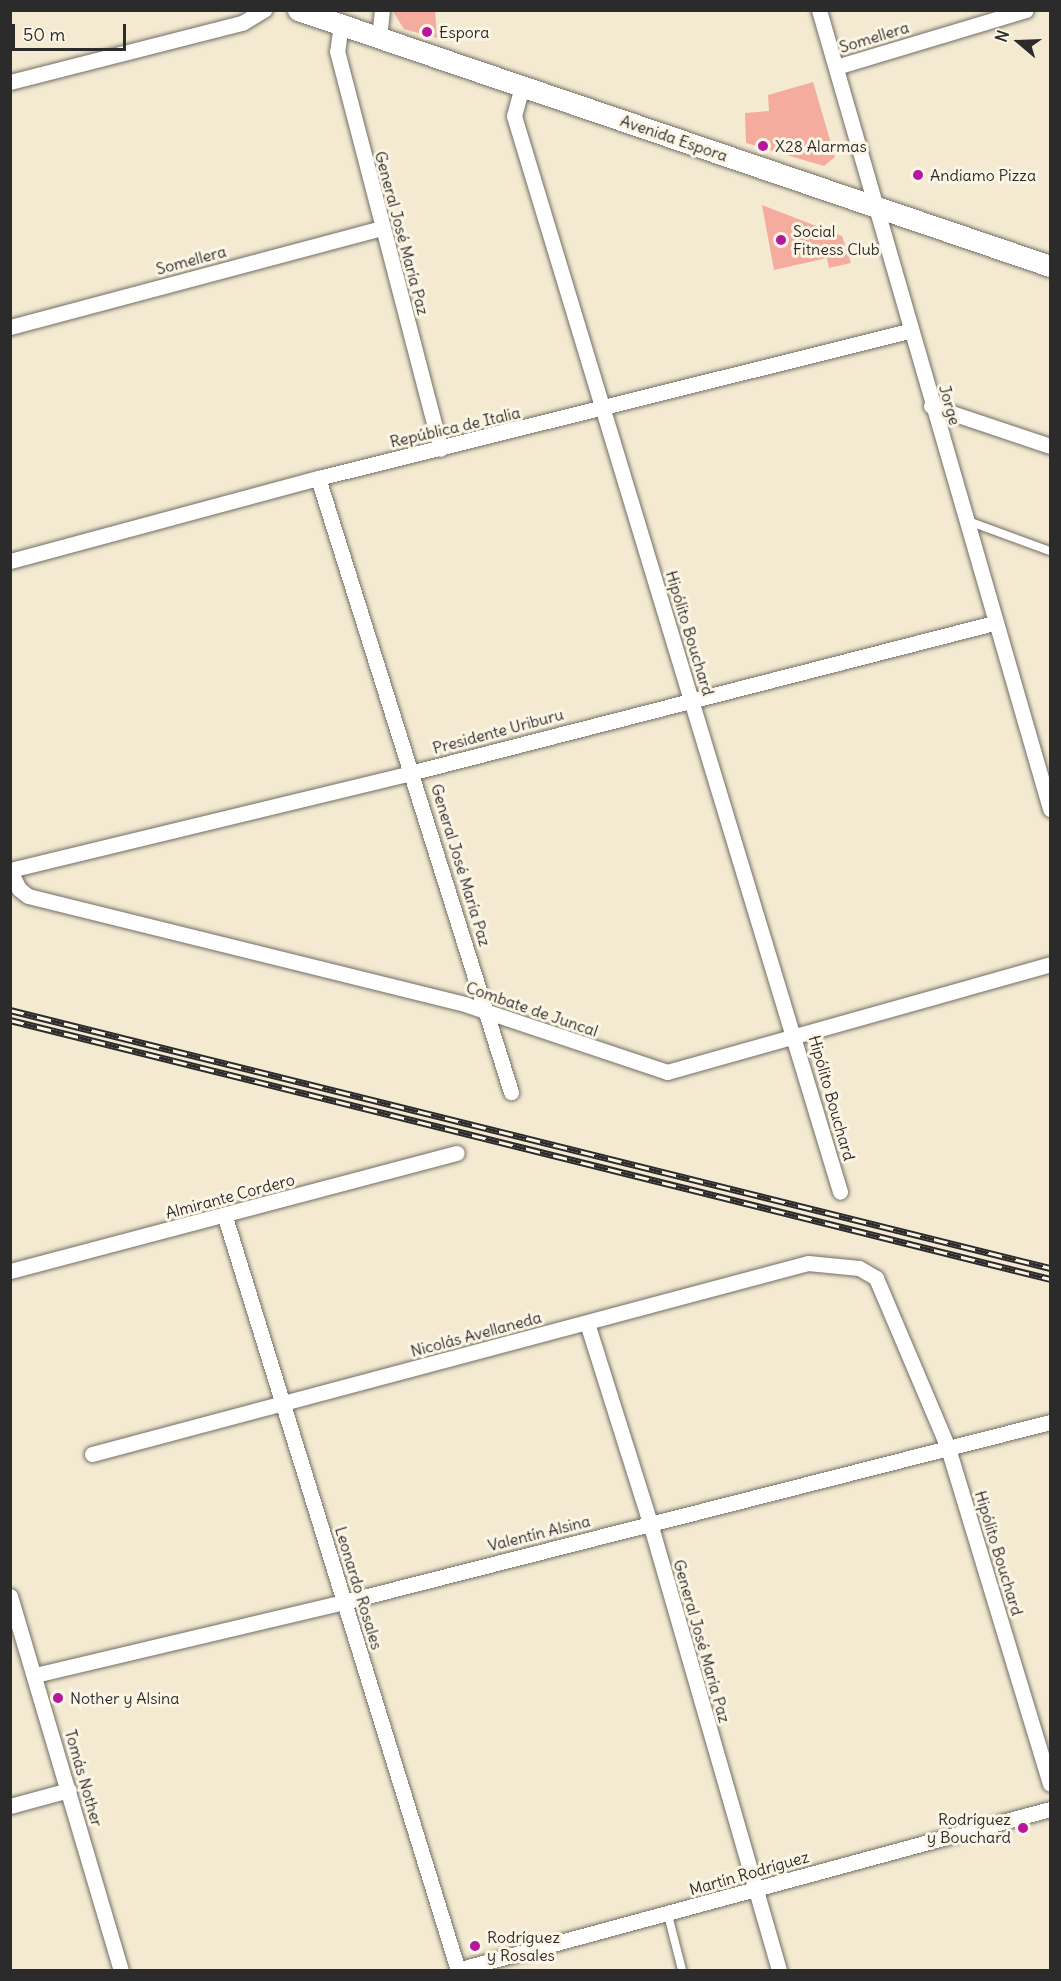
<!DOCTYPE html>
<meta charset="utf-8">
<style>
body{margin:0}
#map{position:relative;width:1061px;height:1981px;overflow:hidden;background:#f4ead2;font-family:Delius,sans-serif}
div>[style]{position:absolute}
.building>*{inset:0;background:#f3ac9d}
.roads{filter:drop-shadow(0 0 2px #716e65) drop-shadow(0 0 2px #716e65)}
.service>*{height:8px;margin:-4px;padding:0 4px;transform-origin:4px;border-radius:4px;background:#fff}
.minor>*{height:15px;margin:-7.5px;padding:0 7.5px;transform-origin:7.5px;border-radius:7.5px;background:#fff}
.secondary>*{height:21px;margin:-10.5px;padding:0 10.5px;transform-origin:10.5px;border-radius:10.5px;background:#fff}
.rail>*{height:7px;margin-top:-3.5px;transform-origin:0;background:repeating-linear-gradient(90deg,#fcf5e5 0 14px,#2b2b2b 0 28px);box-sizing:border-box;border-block:2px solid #2b2b2b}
.dots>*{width:16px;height:16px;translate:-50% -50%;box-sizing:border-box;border:3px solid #fcf5e5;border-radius:50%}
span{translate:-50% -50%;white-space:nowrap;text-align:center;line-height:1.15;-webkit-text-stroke:6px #fcf5e5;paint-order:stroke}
.poi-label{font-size:16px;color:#2b2b2b}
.left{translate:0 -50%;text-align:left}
.right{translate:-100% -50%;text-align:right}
.street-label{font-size:16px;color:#2b2b2b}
.frame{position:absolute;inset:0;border:12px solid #2b2b2b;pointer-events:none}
.north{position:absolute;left:989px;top:12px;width:60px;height:60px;-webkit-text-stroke:4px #fcf5e5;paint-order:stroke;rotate:289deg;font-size:16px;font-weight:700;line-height:24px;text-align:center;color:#2b2b2b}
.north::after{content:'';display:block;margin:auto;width:21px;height:27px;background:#2b2b2b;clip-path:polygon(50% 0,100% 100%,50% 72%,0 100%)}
.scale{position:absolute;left:12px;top:24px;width:114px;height:27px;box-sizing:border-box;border:3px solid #2b2b2b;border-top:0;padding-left:8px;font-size:18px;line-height:21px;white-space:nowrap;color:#2b2b2b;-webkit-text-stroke:4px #fcf5e5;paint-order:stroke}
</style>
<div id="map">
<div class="building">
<div style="clip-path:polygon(392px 10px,435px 10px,437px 38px,404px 29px)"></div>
<div style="clip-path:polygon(813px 82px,835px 157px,824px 166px,746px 143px,745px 113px,769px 111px,768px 95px)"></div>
<div style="clip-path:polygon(762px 205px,842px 236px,851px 263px,829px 268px,827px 258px,774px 270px)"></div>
</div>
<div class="roads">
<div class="service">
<div style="left:968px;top:521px;width:87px;rotate:20.1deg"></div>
<div style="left:668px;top:1915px;width:57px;rotate:75.7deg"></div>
</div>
<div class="minor">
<div style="left:819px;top:10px;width:832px;rotate:73.87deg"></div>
<div style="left:341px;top:24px;width:27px;rotate:98deg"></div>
<div style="left:337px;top:51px;width:411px;rotate:75.4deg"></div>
<div style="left:379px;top:38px;width:28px;rotate:-84deg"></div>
<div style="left:836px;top:67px;width:198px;rotate:-16.7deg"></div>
<div style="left:10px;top:82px;width:239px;rotate:-14.3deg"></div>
<div style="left:242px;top:23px;width:26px;rotate:-31deg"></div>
<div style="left:522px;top:86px;width:31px;rotate:105deg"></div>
<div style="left:514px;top:116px;width:1124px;rotate:73.14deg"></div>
<div style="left:10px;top:327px;width:384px;rotate:-14.9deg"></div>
<div style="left:931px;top:406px;width:126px;rotate:18.6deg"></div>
<div style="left:318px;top:478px;width:644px;rotate:72.55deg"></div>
<div style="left:10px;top:561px;width:319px;rotate:-15.1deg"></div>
<div style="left:318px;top:478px;width:609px;rotate:-13.97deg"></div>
<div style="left:10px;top:870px;width:416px;rotate:-13.6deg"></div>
<div style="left:414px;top:772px;width:599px;rotate:-14.41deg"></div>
<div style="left:10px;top:871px;width:20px;rotate:63deg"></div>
<div style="left:19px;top:889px;width:11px;rotate:38deg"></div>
<div style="left:28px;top:896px;width:452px;rotate:13.9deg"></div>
<div style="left:467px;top:1005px;width:211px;rotate:18.5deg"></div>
<div style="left:667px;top:1072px;width:398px;rotate:-15.7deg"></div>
<div style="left:225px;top:1217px;width:788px;rotate:72.81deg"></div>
<div style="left:10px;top:1271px;width:462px;rotate:-14.8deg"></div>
<div style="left:587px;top:1323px;width:210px;rotate:72.5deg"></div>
<div style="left:650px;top:1523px;width:465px;rotate:73.9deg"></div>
<div style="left:92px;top:1454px;width:741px;rotate:-14.94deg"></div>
<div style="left:808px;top:1263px;width:51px;rotate:5.6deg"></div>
<div style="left:859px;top:1268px;width:20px;rotate:30deg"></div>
<div style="left:876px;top:1278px;width:185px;rotate:67deg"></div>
<div style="left:948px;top:1448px;width:351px;rotate:73.1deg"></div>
<div style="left:10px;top:1596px;width:390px;rotate:73.5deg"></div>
<div style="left:35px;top:1675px;width:318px;rotate:-13.3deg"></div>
<div style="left:344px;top:1602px;width:729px;rotate:-14.3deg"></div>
<div style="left:10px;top:1806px;width:61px;rotate:-15.2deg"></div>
<div style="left:457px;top:1970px;width:614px;rotate:-15.19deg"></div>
</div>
<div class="secondary">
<div style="left:298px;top:10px;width:794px;rotate:18.8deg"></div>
</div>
</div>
<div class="rail">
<div style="left:10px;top:1010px;width:1072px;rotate:13.93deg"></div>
<div style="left:10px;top:1020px;width:1072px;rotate:13.98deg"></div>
</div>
<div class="dots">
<div style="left:427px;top:32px;background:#b5179e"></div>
<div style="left:763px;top:146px;background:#b5179e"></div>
<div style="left:918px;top:175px;background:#b5179e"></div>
<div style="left:781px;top:240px;background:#b5179e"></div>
<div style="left:58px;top:1698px;background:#b5179e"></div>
<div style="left:1023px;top:1828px;background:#b5179e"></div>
<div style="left:475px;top:1946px;background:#b5179e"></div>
</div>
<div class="poi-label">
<span class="left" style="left:439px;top:32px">Espora</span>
<span class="left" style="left:775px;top:146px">X28 Alarmas</span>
<span class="left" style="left:930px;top:175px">Andiamo Pizza</span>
<span class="left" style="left:793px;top:240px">Social<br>Fitness Club</span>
<span class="left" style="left:70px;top:1698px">Nother y Alsina</span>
<span class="right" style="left:1011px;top:1828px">Rodríguez<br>y Bouchard</span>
<span class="left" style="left:487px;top:1946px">Rodríguez<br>y Rosales</span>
</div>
<div class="street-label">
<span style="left:874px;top:37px;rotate:-17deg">Somellera</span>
<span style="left:674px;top:138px;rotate:19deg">Avenida Espora</span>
<span style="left:402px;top:233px;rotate:75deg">General José María Paz</span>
<span style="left:191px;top:260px;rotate:-15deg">Somellera</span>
<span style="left:950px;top:405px;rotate:74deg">Jorge</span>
<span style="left:455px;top:427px;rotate:-13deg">República de Italia</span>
<span style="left:690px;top:633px;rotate:73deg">Hipólito Bouchard</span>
<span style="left:498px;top:731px;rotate:-15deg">Presidente Uriburu</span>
<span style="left:461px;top:865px;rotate:73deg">General José María Paz</span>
<span style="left:532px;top:1009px;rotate:19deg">Combate de Juncal</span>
<span style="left:832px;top:1098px;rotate:74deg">Hipólito Bouchard</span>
<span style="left:230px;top:1196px;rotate:-15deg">Almirante Cordero</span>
<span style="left:476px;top:1334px;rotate:-15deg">Nicolás Avellaneda</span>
<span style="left:539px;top:1533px;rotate:-14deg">Valentín Alsina</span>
<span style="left:999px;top:1553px;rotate:73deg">Hipólito Bouchard</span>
<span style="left:359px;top:1588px;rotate:73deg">Leonardo Rosales</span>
<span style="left:702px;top:1641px;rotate:74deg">General José María Paz</span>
<span style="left:84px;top:1778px;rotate:74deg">Tomás Nother</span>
<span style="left:749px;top:1873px;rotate:-16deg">Martín Rodríguez</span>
</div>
<div class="frame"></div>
<div class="north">N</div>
<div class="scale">50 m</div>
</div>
